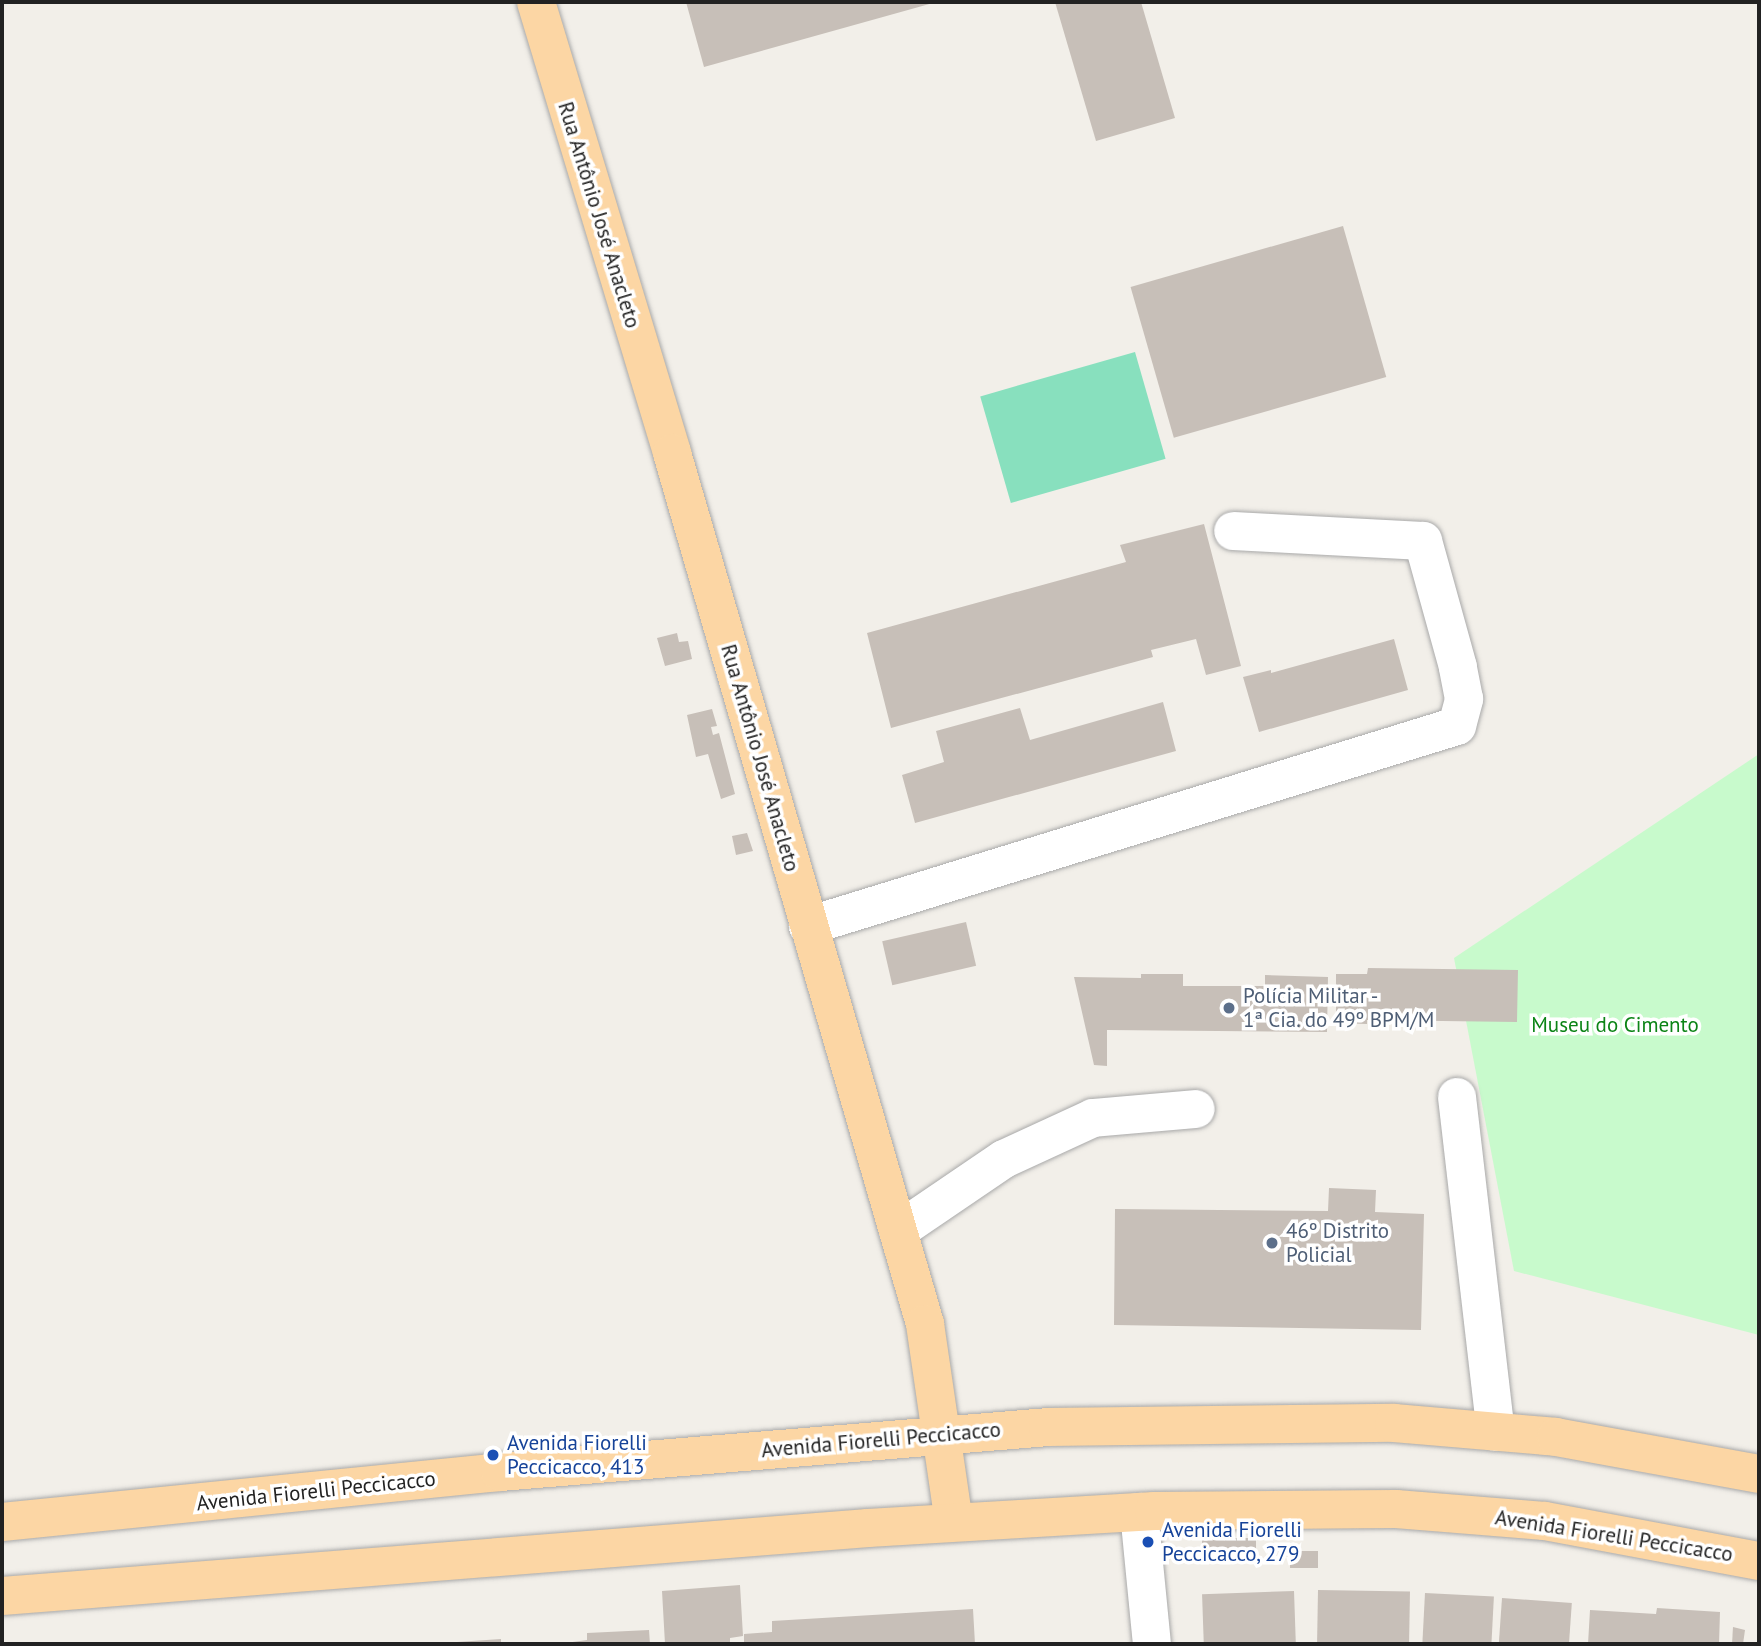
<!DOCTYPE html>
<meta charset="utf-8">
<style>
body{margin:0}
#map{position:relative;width:1761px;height:1646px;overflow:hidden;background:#f2efe9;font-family:"PT Sans",sans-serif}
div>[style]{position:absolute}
.park>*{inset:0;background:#c8facc}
.pitch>*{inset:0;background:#88e0be;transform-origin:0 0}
.building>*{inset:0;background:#c7bfb8;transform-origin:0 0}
.roads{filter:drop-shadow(0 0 2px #a9a9a9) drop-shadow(0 0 2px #a9a9a9)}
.minor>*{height:38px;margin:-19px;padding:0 19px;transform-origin:19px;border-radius:19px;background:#fff}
.major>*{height:38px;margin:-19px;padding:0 19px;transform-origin:19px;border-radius:19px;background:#fcd6a4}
.dots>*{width:19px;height:19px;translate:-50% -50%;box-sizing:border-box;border:4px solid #fff;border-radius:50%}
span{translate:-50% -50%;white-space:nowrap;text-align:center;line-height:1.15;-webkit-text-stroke:7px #fff;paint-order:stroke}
.street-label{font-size:21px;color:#222}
.service-label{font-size:21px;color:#4e5e75}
.left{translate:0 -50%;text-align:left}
.park-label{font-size:21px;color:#0c8416}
.transit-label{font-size:21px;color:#164399}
.frame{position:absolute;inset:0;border:4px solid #222;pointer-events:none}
</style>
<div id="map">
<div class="park">
<div style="clip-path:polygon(1759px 754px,1759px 1335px,1514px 1271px,1454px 958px)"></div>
</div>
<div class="pitch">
<div style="left:1135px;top:352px;width:111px;height:161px;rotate:74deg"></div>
</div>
<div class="building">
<div style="clip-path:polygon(686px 2px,933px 2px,933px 3px,704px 67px)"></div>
<div style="clip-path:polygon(1055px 2px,1141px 2px,1175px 118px,1096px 141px)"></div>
<div style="left:1343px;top:226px;width:157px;height:221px;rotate:74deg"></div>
<div style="clip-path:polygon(1204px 524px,1241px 666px,1206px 675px,1196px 639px,1151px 650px,1153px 657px,891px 728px,867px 633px,1126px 562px,1120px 545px)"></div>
<div style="clip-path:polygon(677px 633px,679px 642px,688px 641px,692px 659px,665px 666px,657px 638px)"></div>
<div style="clip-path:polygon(1394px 639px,1408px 690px,1259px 732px,1243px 677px,1271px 670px,1271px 673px)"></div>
<div style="clip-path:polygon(1163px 702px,1176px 751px,915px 823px,902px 775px,944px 762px,936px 731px,1020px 708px,1030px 740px)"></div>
<div style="clip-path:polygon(712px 709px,717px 726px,711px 727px,713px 735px,719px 733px,735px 794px,721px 799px,708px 754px,696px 757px,687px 715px)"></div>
<div style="clip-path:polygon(747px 833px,753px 851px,736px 855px,732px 836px)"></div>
<div style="left:966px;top:922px;width:45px;height:86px;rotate:77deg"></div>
<div style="clip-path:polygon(1368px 968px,1518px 970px,1517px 1022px,1367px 1020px,1367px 1024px,1336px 1023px,1336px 974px,1367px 974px)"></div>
<div style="clip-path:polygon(1141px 974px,1183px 974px,1183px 986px,1265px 986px,1265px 975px,1328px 977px,1327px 1032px,1107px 1030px,1107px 1066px,1094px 1065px,1074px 977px,1141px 978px)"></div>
<div style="clip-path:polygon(1329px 1188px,1376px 1190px,1375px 1212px,1424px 1214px,1421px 1330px,1114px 1325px,1115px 1209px,1328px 1211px)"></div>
<div style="left:1256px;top:1538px;width:16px;height:54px;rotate:90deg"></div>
<div style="left:1290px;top:1551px;width:28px;height:17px"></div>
<div style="clip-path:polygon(740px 1585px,743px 1636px,730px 1638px,730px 1644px,665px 1644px,662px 1591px)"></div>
<div style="left:1318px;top:1590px;width:92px;height:54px;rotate:1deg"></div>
<div style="left:1294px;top:1591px;width:53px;height:92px;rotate:88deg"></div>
<div style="left:1425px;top:1593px;width:69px;height:51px;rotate:3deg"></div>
<div style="left:1502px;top:1598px;width:70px;height:46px;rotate:4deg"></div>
<div style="clip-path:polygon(1657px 1608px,1720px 1612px,1719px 1644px,1588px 1644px,1590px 1610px,1656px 1614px)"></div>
<div style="clip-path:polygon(973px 1609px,975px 1644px,744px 1644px,744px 1634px,772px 1632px,772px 1621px)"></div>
<div style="clip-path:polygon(1733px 1627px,1745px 1630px,1743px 1644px,1732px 1644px)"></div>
<div style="clip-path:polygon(649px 1630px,650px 1644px,558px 1644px,587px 1640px,587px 1633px)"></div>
<div style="clip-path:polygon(501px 1639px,501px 1644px,457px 1644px,457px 1642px)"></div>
</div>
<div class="roads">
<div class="minor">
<div style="left:808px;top:926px;width:679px;rotate:-17.13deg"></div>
<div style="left:1457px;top:726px;width:28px;rotate:-75deg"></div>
<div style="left:1464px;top:699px;width:33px;rotate:-101deg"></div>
<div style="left:1458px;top:667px;width:131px;rotate:-105.5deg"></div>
<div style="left:1423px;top:541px;width:190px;rotate:-177deg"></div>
<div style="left:1457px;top:1097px;width:337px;rotate:83.4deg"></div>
<div style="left:898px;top:1231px;width:128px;rotate:-34.2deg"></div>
<div style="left:1004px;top:1159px;width:98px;rotate:-24.7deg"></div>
<div style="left:1093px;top:1118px;width:103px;rotate:-5deg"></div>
<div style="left:1139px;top:1512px;width:133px;rotate:84.4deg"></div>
</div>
<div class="major">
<div style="left:536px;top:2px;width:471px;rotate:73.2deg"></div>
<div style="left:672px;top:453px;width:907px;rotate:73.8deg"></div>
<div style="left:925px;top:1324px;width:200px;rotate:81.7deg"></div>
<div style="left:2px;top:1522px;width:501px;rotate:-5.73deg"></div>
<div style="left:500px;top:1472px;width:550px;rotate:-4.69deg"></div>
<div style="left:1048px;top:1427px;width:346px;rotate:-0.7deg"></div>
<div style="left:1394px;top:1423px;width:163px;rotate:4.9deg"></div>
<div style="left:1556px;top:1437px;width:206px;rotate:10.3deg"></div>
<div style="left:2px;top:1596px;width:869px;rotate:-4.49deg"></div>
<div style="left:868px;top:1528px;width:287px;rotate:-3.4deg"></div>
<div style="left:1154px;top:1511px;width:242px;rotate:-0.5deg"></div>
<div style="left:1396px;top:1509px;width:149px;rotate:4.6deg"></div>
<div style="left:1545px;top:1521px;width:218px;rotate:10.6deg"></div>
</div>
</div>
<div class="dots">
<div style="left:1229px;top:1008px;background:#5c6f8a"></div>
<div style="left:1272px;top:1243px;background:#5c6f8a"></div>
<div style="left:493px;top:1455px;background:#1a4fb4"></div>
<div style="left:1148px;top:1542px;background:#1a4fb4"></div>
</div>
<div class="street-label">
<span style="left:599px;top:215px;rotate:73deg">Rua Antônio José Anacleto</span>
<span style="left:760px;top:758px;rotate:74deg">Rua Antônio José Anacleto</span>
<span style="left:881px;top:1440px;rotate:-5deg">Avenida Fiorelli Peccicacco</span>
<span style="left:316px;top:1491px;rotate:-6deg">Avenida Fiorelli Peccicacco</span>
<span style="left:1614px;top:1536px;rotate:9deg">Avenida Fiorelli Peccicacco</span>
</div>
<div class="service-label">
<span class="left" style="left:1243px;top:1008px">Polícia Militar -<br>1ª Cia. do 49º BPM/M</span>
<span class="left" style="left:1286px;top:1243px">46º Distrito<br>Policial</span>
</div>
<div class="park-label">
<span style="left:1615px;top:1025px">Museu do Cimento</span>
</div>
<div class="transit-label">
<span class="left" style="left:507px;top:1455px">Avenida Fiorelli<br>Peccicacco, 413</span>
<span class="left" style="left:1162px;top:1542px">Avenida Fiorelli<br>Peccicacco, 279</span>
</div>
<div class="frame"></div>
</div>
